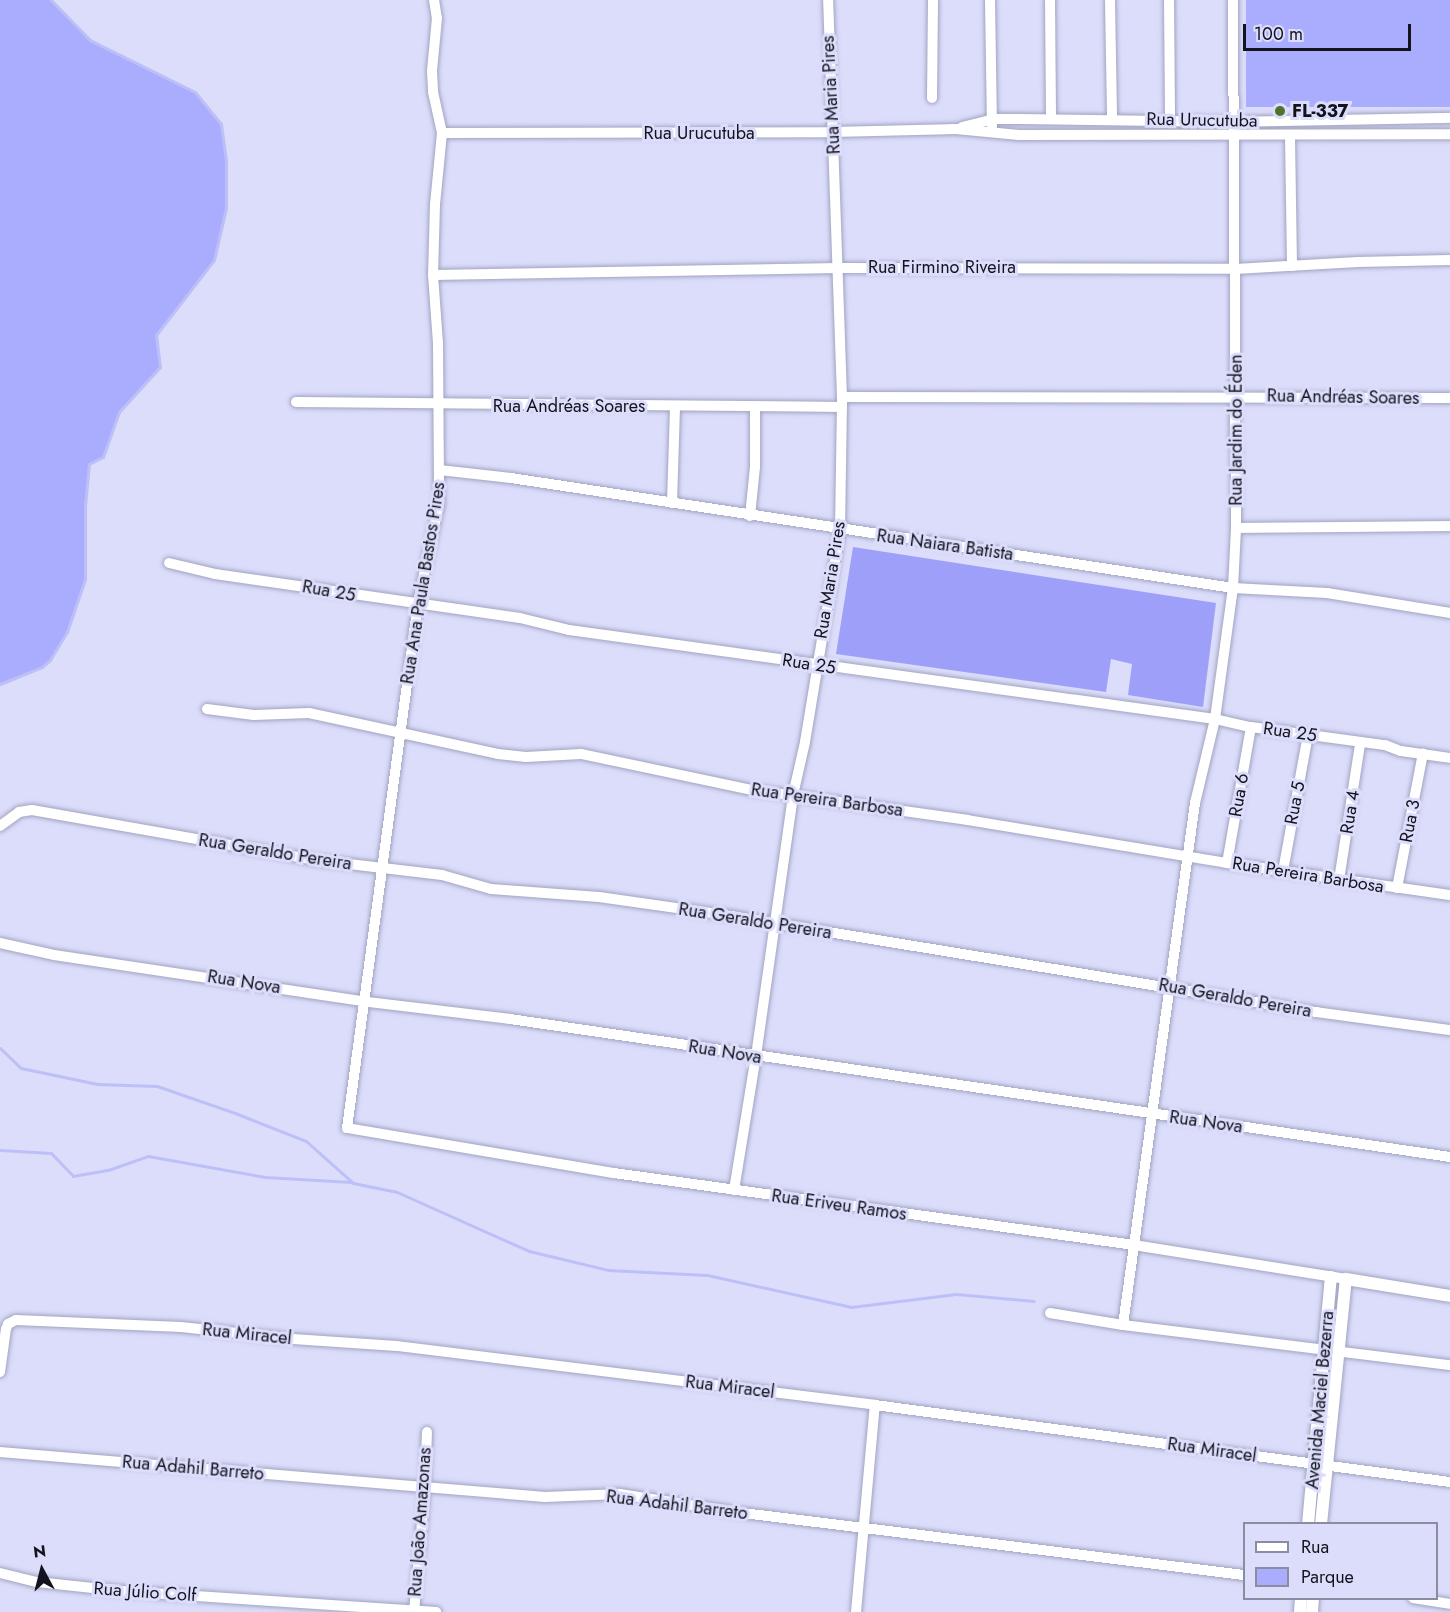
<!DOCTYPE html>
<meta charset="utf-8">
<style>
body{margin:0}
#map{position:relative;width:1450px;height:1612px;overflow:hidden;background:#dbddfb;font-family:Jost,sans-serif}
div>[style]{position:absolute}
.green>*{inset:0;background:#aaadfe;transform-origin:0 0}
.forest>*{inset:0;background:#9e9ff9}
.stream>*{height:3px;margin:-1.5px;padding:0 1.5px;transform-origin:1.5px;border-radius:1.5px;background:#bcc0f7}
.roads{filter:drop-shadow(0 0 2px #a1a4c0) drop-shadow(0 0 2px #a1a4c0)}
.minor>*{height:10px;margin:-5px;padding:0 5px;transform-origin:5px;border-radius:5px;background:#fff}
.tertiary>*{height:12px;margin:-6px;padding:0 6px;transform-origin:6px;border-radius:6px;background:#fff}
.dots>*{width:16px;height:16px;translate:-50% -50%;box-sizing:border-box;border:3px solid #dbddfb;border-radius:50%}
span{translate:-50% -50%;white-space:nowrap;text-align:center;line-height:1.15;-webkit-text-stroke:6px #dbddfb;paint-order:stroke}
.street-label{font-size:18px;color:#13131d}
.poi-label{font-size:18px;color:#13131d;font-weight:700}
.left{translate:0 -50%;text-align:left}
.legend{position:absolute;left:1243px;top:1522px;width:195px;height:78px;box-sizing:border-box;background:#dbddfb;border:2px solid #8b8ca2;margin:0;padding:8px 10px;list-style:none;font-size:18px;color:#13131d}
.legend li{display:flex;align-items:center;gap:12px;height:30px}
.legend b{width:30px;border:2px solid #8b8ca2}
.north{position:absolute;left:12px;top:1540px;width:60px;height:60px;-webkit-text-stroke:4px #dbddfb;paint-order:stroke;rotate:353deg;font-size:16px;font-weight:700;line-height:24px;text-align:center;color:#13131d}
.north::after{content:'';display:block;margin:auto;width:21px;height:27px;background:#13131d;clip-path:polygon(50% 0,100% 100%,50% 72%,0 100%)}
.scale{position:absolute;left:1243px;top:24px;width:168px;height:27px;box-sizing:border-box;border:3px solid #13131d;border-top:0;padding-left:8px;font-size:18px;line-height:21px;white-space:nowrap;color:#13131d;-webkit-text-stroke:4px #dbddfb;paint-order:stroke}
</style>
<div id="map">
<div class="green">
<div style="clip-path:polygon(0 0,51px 0,90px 40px,195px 92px,221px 124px,226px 160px,226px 208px,214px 260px,156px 335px,160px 367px,119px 412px,103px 457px,89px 464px,85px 506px,85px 579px,67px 632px,50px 660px,42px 667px,0 684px)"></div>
<div style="left:1246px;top:0;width:204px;height:107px"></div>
</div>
<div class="forest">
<div style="clip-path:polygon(853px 547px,1216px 603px,1203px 707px,1128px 695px,1132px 664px,1111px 659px,1106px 692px,836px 654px)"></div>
</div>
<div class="stream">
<div style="left:0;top:684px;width:45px;rotate:-22deg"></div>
<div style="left:42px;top:667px;width:11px;rotate:-41deg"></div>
<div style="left:50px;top:660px;width:33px;rotate:-59deg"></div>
<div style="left:67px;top:632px;width:56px;rotate:-71.2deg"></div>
<div style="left:85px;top:579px;width:73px;rotate:-90deg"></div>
<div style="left:85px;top:506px;width:42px;rotate:-84.6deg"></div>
<div style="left:89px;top:464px;width:16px;rotate:-27deg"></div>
<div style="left:103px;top:457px;width:48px;rotate:-70.4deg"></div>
<div style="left:119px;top:412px;width:61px;rotate:-47.7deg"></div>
<div style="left:160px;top:367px;width:32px;rotate:-97deg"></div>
<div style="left:156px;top:335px;width:95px;rotate:-52.3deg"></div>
<div style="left:214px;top:260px;width:53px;rotate:-77deg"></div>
<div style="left:226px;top:208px;width:48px;rotate:-90deg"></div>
<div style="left:226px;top:160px;width:36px;rotate:-98deg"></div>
<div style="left:221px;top:124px;width:41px;rotate:-129.1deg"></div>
<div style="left:195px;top:92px;width:117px;rotate:-153.7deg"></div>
<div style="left:90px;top:40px;width:56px;rotate:-134.3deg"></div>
<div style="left:0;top:1048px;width:29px;rotate:44deg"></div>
<div style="left:21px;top:1068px;width:78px;rotate:11.9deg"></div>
<div style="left:97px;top:1084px;width:60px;rotate:1.9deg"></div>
<div style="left:157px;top:1086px;width:83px;rotate:19.1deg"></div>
<div style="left:235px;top:1113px;width:76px;rotate:21.5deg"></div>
<div style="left:306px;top:1141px;width:63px;rotate:41.8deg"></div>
<div style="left:353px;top:1183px;width:45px;rotate:11.6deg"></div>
<div style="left:397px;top:1192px;width:145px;rotate:24.1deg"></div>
<div style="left:529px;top:1251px;width:81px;rotate:13.5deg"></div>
<div style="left:608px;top:1270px;width:99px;rotate:2.9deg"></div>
<div style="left:707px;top:1275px;width:148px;rotate:12.5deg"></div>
<div style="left:851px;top:1307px;width:106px;rotate:-7.1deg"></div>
<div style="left:956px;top:1294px;width:78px;rotate:5.1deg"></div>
<div style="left:0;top:1150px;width:51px;rotate:3.4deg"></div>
<div style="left:51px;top:1153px;width:32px;rotate:46deg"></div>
<div style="left:73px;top:1176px;width:36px;rotate:-10deg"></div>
<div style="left:108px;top:1170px;width:42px;rotate:-19.3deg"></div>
<div style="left:148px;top:1156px;width:119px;rotate:10.2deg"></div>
<div style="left:265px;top:1177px;width:86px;rotate:3.3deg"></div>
</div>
<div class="roads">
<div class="minor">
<div style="left:434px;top:0;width:18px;rotate:81deg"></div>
<div style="left:437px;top:18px;width:53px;rotate:95.4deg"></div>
<div style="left:432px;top:71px;width:21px;rotate:87deg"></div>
<div style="left:433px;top:92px;width:42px;rotate:77.6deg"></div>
<div style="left:442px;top:133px;width:71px;rotate:95.6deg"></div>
<div style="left:435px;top:204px;width:71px;rotate:91.6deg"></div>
<div style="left:433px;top:275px;width:68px;rotate:85.8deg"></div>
<div style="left:438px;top:343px;width:161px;rotate:89.6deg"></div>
<div style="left:439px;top:504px;width:101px;rotate:102deg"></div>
<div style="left:418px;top:603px;width:530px;rotate:97.7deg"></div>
<div style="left:347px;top:1128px;width:271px;rotate:9.6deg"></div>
<div style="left:614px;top:1173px;width:525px;rotate:7.88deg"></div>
<div style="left:1134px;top:1245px;width:215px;rotate:9.1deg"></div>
<div style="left:990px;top:0;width:126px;rotate:89.1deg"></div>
<div style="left:1050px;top:0;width:119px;rotate:89.5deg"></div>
<div style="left:1110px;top:0;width:119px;rotate:89deg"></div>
<div style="left:1169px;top:0;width:120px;rotate:89.5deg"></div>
<div style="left:932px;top:98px;width:98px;rotate:-89.4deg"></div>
<div style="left:962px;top:127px;width:32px;rotate:-14deg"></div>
<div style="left:993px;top:119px;width:27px"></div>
<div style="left:1020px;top:119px;width:214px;rotate:0.8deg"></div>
<div style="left:1234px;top:122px;width:216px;rotate:-1.1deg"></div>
<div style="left:442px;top:133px;width:390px;rotate:-0.1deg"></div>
<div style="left:832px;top:132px;width:124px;rotate:-1.4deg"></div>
<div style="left:956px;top:129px;width:63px;rotate:5.4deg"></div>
<div style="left:1019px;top:135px;width:431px;rotate:-0.1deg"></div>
<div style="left:1290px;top:137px;width:129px;rotate:89.1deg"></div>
<div style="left:433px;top:275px;width:406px;rotate:-1deg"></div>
<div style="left:839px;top:268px;width:396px;rotate:0.1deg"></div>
<div style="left:1235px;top:269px;width:123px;rotate:-3.3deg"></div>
<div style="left:1358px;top:262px;width:92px;rotate:-1.2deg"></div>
<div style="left:842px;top:397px;width:608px;rotate:0.09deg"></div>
<div style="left:296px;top:402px;width:546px;rotate:0.52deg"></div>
<div style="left:440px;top:470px;width:71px;rotate:6.4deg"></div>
<div style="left:511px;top:478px;width:730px;rotate:8.66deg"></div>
<div style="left:1233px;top:588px;width:94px;rotate:3deg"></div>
<div style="left:1327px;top:593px;width:125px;rotate:9.2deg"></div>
<div style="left:672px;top:503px;width:97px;rotate:-88.2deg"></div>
<div style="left:750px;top:516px;width:49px;rotate:-84.2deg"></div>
<div style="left:755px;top:467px;width:61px;rotate:-90deg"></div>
<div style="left:1236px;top:528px;width:214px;rotate:-0.5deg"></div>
<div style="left:169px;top:563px;width:47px;rotate:13.4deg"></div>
<div style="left:215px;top:574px;width:308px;rotate:8.2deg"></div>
<div style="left:520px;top:618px;width:50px;rotate:13.8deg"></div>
<div style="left:569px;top:630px;width:652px;rotate:7.84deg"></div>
<div style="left:1215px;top:719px;width:37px;rotate:13deg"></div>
<div style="left:1251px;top:727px;width:135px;rotate:7.7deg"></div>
<div style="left:1385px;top:745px;width:17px;rotate:21deg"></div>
<div style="left:1401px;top:751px;width:49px;rotate:8.1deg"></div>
<div style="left:207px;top:709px;width:47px;rotate:7.3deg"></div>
<div style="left:254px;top:715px;width:55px;rotate:-2.1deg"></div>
<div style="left:309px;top:713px;width:193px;rotate:12.2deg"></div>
<div style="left:498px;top:754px;width:28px;rotate:6deg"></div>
<div style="left:526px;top:757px;width:55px;rotate:-3.1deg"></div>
<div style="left:581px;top:754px;width:175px;rotate:11.9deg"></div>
<div style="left:752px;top:790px;width:217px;rotate:7.9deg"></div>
<div style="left:967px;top:820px;width:264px;rotate:9.4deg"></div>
<div style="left:1227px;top:863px;width:225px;rotate:8.2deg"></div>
<div style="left:0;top:826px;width:24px;rotate:-36deg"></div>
<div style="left:19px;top:812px;width:13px;rotate:-9deg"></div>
<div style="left:32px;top:810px;width:287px;rotate:10deg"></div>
<div style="left:315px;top:860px;width:128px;rotate:6.7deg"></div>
<div style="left:442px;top:875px;width:51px;rotate:15.9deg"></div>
<div style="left:491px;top:889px;width:108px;rotate:4.2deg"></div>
<div style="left:599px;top:897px;width:127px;rotate:8.1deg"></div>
<div style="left:725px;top:915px;width:599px;rotate:9.32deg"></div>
<div style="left:1316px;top:1012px;width:135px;rotate:7.7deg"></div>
<div style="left:1227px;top:863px;width:138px;rotate:-80deg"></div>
<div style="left:1283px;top:871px;width:138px;rotate:-79.6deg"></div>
<div style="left:1339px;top:880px;width:138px;rotate:-81.2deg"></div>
<div style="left:1397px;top:888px;width:137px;rotate:-79.1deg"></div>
<div style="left:0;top:943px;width:55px;rotate:12.5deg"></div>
<div style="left:54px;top:955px;width:317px;rotate:8.5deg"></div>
<div style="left:368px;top:1002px;width:143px;rotate:6.8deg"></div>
<div style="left:510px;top:1019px;width:950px;rotate:8.35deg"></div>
<div style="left:734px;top:1190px;width:136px;rotate:-80.7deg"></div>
<div style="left:756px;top:1056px;width:264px;rotate:-81.9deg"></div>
<div style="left:793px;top:795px;width:54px;rotate:-77.2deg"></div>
<div style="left:805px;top:742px;width:215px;rotate:-80.6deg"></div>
<div style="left:840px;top:530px;width:133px;rotate:-89.1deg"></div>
<div style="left:842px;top:397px;width:397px;rotate:-92deg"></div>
<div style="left:1050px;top:1313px;width:74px;rotate:9.3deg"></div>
<div style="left:1123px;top:1325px;width:329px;rotate:7deg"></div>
<div style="left:1123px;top:1325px;width:527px;rotate:-82.15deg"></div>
<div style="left:1195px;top:803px;width:86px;rotate:-76.6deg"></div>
<div style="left:1215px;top:719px;width:132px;rotate:-82.2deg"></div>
<div style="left:1233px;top:588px;width:60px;rotate:-87.1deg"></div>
<div style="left:1236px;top:528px;width:528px;rotate:-90.33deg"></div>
<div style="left:0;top:1372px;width:43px;rotate:-82.1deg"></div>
<div style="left:6px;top:1329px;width:5px;rotate:-68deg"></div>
<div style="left:8px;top:1324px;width:9px;rotate:-27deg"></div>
<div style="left:16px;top:1320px;width:165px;rotate:2.4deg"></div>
<div style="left:181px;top:1327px;width:113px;rotate:6.1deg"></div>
<div style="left:293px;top:1339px;width:104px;rotate:3.9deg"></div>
<div style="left:397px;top:1346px;width:482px;rotate:7deg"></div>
<div style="left:875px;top:1405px;width:580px;rotate:7.63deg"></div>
<div style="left:0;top:1452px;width:547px;rotate:4.72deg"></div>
<div style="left:545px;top:1497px;width:75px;rotate:-2.3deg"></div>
<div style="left:620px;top:1494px;width:116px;rotate:8.9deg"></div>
<div style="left:735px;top:1512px;width:513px;rotate:7.06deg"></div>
<div style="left:0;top:1573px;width:38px;rotate:14deg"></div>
<div style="left:37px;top:1582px;width:84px;rotate:6.1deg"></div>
<div style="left:121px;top:1591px;width:316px;rotate:3.8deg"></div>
<div style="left:1413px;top:1598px;width:37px;rotate:9deg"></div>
<div style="left:414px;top:1612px;width:124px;rotate:-84.9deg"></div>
<div style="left:425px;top:1488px;width:56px;rotate:-88deg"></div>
<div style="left:856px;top:1612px;width:208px;rotate:-84.8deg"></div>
</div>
<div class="tertiary">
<div style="left:1308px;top:1524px;width:248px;rotate:-84.7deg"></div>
<div style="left:1321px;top:1524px;width:246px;rotate:-84.2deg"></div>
<div style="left:1346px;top:1279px;width:105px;rotate:9.3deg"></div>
<div style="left:1300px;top:1612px;width:14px;rotate:-86deg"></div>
<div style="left:1312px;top:1612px;width:14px;rotate:-86deg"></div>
</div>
</div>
<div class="dots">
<div style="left:1280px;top:111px;background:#50732b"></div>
</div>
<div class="street-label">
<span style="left:831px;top:95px;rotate:-93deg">Rua Maria Pires</span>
<span style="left:1202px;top:120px;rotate:1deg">Rua Urucutuba</span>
<span style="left:699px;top:133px">Rua Urucutuba</span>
<span style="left:942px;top:267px">Rua Firmino Riveira</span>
<span style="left:1343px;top:397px;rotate:1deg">Rua Andréas Soares</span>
<span style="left:569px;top:406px">Rua Andréas Soares</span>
<span style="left:1236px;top:430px;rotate:-90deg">Rua Jardim do Éden</span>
<span style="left:945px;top:545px;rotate:8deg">Rua Naiara Batista</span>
<span style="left:830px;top:580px;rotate:-81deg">Rua Maria Pires</span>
<span style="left:423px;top:583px;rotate:-81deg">Rua Ana Paula Bastos Pires</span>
<span style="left:329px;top:591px;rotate:10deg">Rua 25</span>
<span style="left:809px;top:664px;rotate:9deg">Rua 25</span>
<span style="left:1290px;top:732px;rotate:8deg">Rua 25</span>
<span style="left:1239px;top:795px;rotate:-80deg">Rua 6</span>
<span style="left:827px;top:800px;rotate:8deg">Rua Pereira Barbosa</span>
<span style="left:1295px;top:803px;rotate:-79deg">Rua 5</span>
<span style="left:1350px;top:812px;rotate:-81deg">Rua 4</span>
<span style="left:1410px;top:821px;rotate:-79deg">Rua 3</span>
<span style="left:275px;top:852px;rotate:9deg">Rua Geraldo Pereira</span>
<span style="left:1308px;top:875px;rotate:9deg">Rua Pereira Barbosa</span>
<span style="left:755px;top:921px;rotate:9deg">Rua Geraldo Pereira</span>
<span style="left:244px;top:982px;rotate:9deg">Rua Nova</span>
<span style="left:1235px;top:998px;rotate:10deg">Rua Geraldo Pereira</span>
<span style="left:725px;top:1052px;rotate:9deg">Rua Nova</span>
<span style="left:1206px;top:1122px;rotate:8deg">Rua Nova</span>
<span style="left:839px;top:1205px;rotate:8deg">Rua Eriveu Ramos</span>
<span style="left:247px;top:1334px;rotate:6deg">Rua Miracel</span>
<span style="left:730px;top:1387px;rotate:7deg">Rua Miracel</span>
<span style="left:1320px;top:1400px;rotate:-85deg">Avenida Maciel Bezerra</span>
<span style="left:1212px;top:1450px;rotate:8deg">Rua Miracel</span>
<span style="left:193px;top:1468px;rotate:5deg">Rua Adahil Barreto</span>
<span style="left:677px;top:1505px;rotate:7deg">Rua Adahil Barreto</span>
<span style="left:420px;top:1522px;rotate:-86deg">Rua João Amazonas</span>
<span style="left:145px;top:1592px;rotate:4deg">Rua Júlio Colf</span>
</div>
<div class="poi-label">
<span class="left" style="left:1292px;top:111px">FL-337</span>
</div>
<ul class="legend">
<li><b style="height:8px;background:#fff"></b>Rua</li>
<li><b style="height:16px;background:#aaadfe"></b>Parque</li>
</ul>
<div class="north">N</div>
<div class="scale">100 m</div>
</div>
